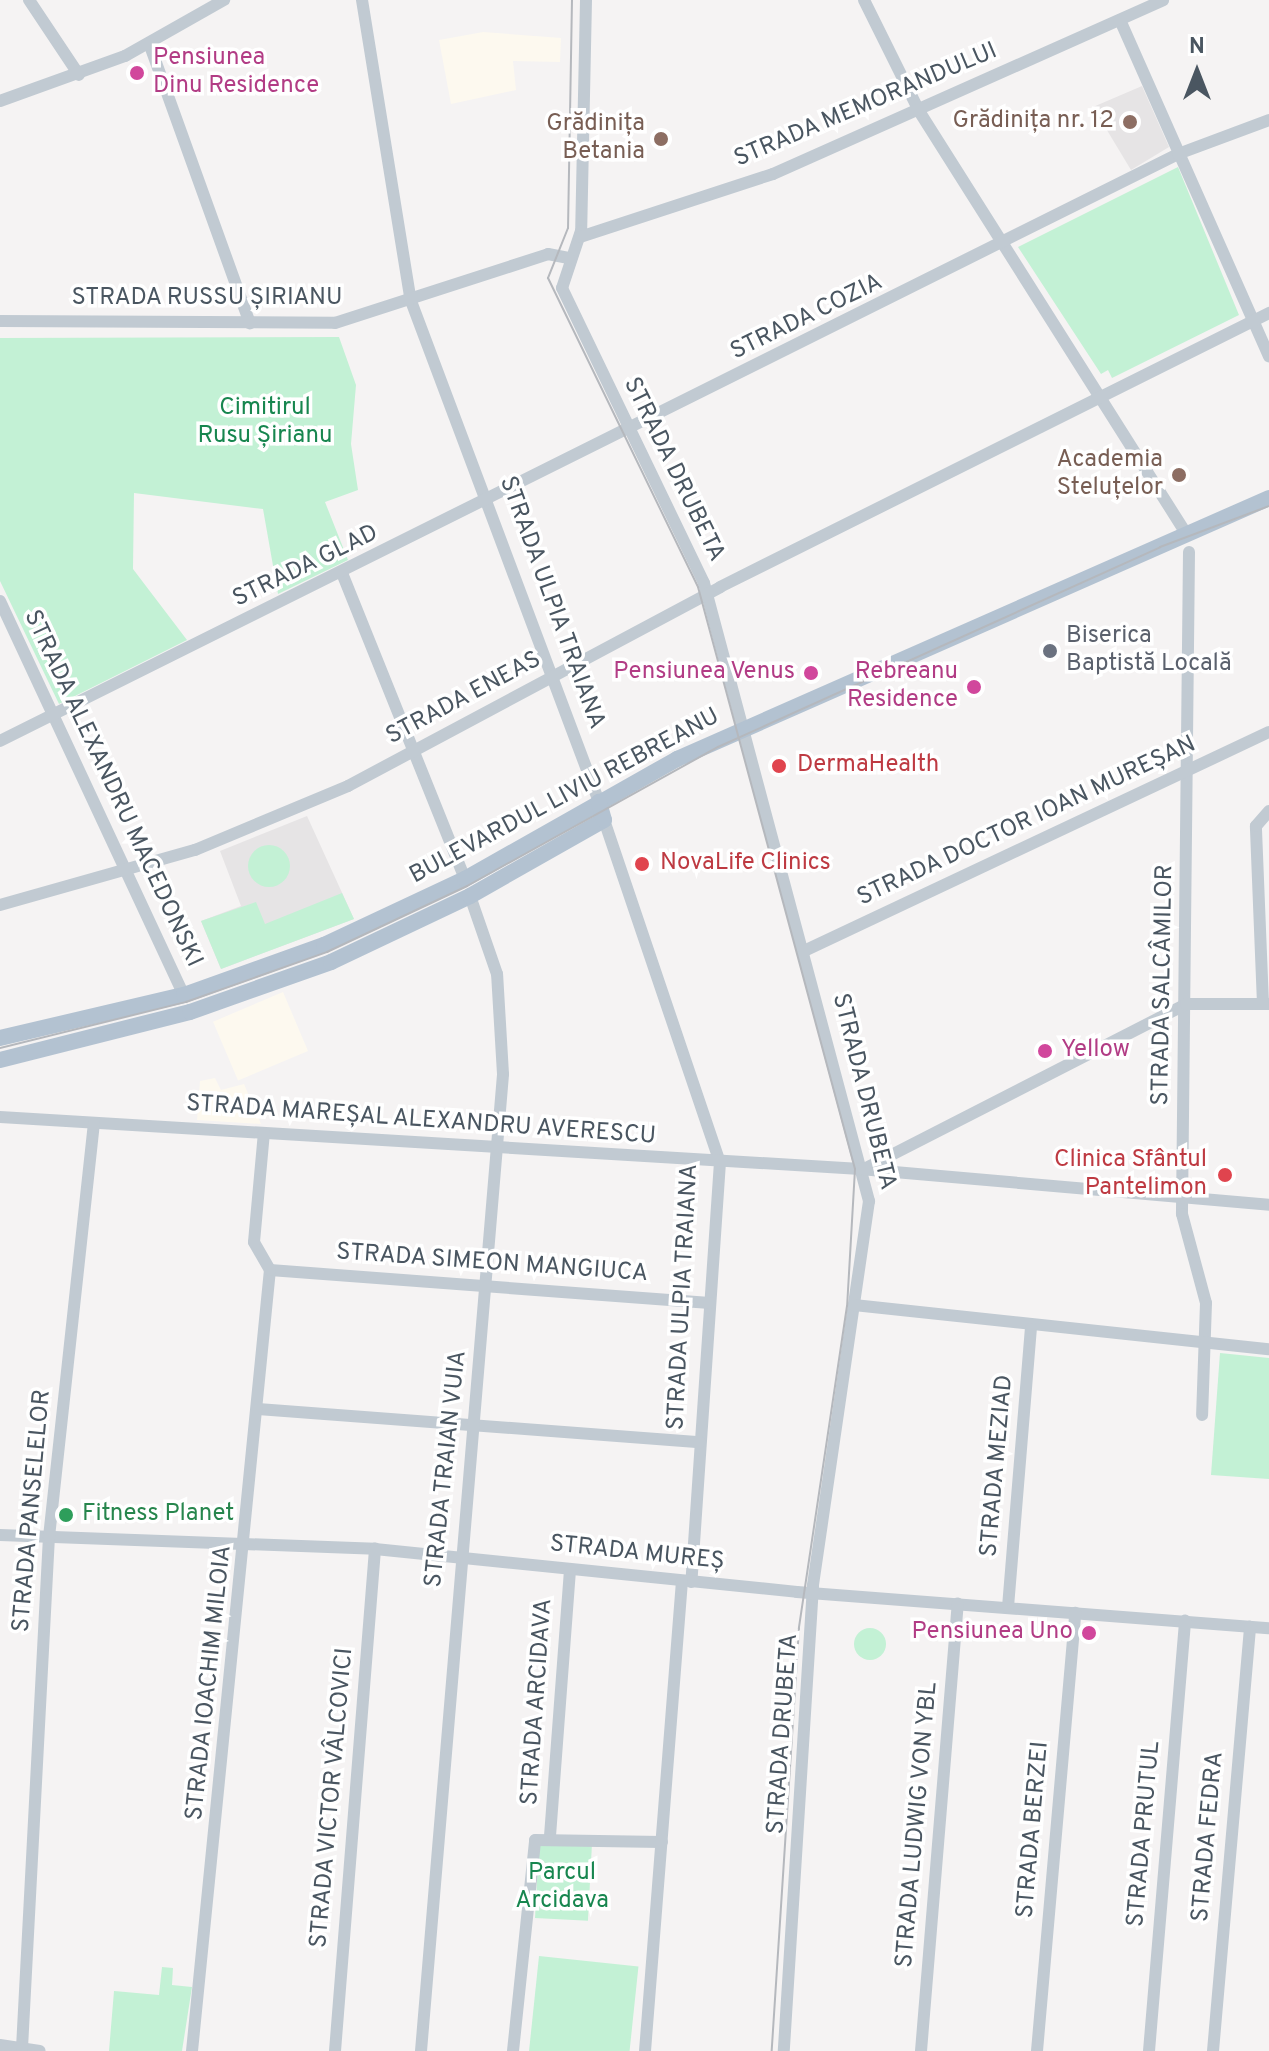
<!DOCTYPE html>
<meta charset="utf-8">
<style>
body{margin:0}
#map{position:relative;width:1269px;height:2051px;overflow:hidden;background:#f5f3f3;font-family:Overpass,sans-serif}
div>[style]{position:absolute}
.commercial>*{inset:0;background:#fdf9ef;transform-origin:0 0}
.education>*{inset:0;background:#e6e4e5}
.green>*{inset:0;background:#c3f1d5;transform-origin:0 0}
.round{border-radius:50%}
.minor>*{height:12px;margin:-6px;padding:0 6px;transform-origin:6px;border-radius:6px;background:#c1cad2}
.major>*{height:16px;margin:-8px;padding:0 8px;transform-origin:8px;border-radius:8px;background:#b3c2d1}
.tram>*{height:2px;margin:-1px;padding:0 1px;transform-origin:1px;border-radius:1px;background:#b5b8bd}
.dots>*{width:22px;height:22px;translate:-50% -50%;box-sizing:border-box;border:4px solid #fff;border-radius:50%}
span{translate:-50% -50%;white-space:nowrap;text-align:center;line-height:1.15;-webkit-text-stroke:7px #fff;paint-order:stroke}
.hotel-label{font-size:24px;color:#b23c85}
.left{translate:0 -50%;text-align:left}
.right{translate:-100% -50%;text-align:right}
.street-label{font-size:24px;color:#4a5661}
.education-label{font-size:24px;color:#785e54}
.park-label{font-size:24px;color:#17864f}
.worship-label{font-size:24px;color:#5b616d}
.health-label{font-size:24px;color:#be3a42}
.leisure-label{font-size:24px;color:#27864d}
.north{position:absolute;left:1157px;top:32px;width:80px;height:80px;-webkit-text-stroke:6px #fff;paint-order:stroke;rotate:0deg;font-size:22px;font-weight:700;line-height:32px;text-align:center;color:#4a5661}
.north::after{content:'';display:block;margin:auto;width:28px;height:36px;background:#4a5661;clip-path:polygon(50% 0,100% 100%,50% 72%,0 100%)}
</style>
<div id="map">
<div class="commercial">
<div style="clip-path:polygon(483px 32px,561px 38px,560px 62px,513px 61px,516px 90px,451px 104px,439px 40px)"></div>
<div style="left:283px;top:992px;width:64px;height:76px;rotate:67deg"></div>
<div style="clip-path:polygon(215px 1078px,221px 1090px,244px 1084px,261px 1124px,197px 1120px,200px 1081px)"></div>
</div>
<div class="education">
<div style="clip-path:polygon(1142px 86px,1169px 147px,1131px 170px,1093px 107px)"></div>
<div style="clip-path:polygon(307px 816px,354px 919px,221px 969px,201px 921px,241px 906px,220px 851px)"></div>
</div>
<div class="green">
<div style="clip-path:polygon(1178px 167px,1239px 315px,1112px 378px,1108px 370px,1101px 374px,1018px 247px)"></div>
<div style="clip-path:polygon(339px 337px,356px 385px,351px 444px,358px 490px,325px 502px,348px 560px,278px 594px,263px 509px,134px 493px,133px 569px,187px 640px,59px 704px,0 581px,0 338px)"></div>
<div class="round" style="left:248px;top:845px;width:42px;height:42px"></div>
<div style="clip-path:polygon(342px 893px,354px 919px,221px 969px,201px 921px,256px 902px,265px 924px)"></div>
<div style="clip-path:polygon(1220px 1353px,1269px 1358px,1269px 1479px,1211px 1475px)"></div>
<div class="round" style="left:854px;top:1628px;width:32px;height:32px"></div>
<div style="left:539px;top:1842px;width:53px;height:76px;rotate:3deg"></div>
<div style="left:539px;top:1956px;width:100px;height:96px;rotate:6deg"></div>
<div style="clip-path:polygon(162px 1967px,173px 1968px,172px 1985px,192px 1987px,182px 2051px,109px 2051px,114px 1991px,159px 1995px)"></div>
</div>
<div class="minor">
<div style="left:29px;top:0;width:90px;rotate:56.3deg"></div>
<div style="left:362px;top:0;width:305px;rotate:80.8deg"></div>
<div style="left:411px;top:301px;width:535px;rotate:69.43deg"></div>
<div style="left:586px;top:0;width:231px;rotate:91.2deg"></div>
<div style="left:581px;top:231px;width:60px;rotate:108.4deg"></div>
<div style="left:562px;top:288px;width:327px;rotate:64.3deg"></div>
<div style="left:704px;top:583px;width:640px;rotate:75.05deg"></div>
<div style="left:869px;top:1201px;width:389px;rotate:98.3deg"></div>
<div style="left:813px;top:1586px;width:466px;rotate:93.6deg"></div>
<div style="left:864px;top:0;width:124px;rotate:63.6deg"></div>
<div style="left:919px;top:111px;width:496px;rotate:57.7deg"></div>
<div style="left:1120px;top:20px;width:368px;rotate:66.1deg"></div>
<div style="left:149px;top:43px;width:298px;rotate:70.2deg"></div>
<div style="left:0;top:101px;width:133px;rotate:-19.8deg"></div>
<div style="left:125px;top:56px;width:114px;rotate:-29.5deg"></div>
<div style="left:580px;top:237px;width:203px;rotate:-18.1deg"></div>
<div style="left:773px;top:174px;width:427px;rotate:-24deg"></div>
<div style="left:0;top:321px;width:335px;rotate:0.3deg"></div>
<div style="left:335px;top:323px;width:224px;rotate:-17.9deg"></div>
<div style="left:548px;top:254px;width:21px;rotate:11deg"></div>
<div style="left:1189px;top:552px;width:662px;rotate:90.61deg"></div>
<div style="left:1182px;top:1214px;width:92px;rotate:74.9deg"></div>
<div style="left:1206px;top:1303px;width:112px;rotate:92deg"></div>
<div style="left:342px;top:573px;width:330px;rotate:68.1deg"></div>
<div style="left:0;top:601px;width:435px;rotate:65deg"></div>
<div style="left:0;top:741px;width:1316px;rotate:-26.49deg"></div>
<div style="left:1178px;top:154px;width:97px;rotate:-20.5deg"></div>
<div style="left:604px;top:820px;width:361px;rotate:71.3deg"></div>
<div style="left:720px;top:1162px;width:421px;rotate:93.9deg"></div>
<div style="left:0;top:905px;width:203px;rotate:-15.8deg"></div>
<div style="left:195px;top:850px;width:166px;rotate:-22.7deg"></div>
<div style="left:348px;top:786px;width:422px;rotate:-28.1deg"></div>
<div style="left:720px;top:587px;width:614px;rotate:-26.52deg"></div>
<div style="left:804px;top:951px;width:514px;rotate:-25.22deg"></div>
<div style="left:1263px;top:1004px;width:178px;rotate:-92.3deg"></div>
<div style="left:1256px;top:826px;width:20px;rotate:-49deg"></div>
<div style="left:0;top:1117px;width:862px;rotate:3.46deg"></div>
<div style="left:860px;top:1169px;width:411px;rotate:5deg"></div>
<div style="left:864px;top:1169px;width:362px;rotate:-27.1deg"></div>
<div style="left:1186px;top:1004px;width:83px"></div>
<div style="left:270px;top:1270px;width:441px;rotate:4.3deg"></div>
<div style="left:854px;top:1305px;width:417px;rotate:6.1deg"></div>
<div style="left:258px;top:1409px;width:443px;rotate:4.3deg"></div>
<div style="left:0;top:1535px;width:375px;rotate:2.1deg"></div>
<div style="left:375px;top:1549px;width:424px;rotate:5.8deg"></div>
<div style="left:797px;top:1592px;width:473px;rotate:4.4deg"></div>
<div style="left:1008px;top:1607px;width:279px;rotate:-85.3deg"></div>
<div style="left:550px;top:1836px;width:267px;rotate:-85.7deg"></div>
<div style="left:0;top:2045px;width:40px;rotate:8.5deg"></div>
<div style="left:22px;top:2048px;width:512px;rotate:-86.98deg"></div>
<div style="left:49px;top:1537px;width:416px;rotate:-83.8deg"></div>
<div style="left:192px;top:2051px;width:785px;rotate:-84.3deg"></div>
<div style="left:270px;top:1270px;width:32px;rotate:-120deg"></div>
<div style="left:254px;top:1242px;width:109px;rotate:-84.8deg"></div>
<div style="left:335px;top:2051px;width:504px;rotate:-85.44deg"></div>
<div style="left:421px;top:2051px;width:980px;rotate:-85.2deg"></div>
<div style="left:503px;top:1074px;width:100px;rotate:-93.4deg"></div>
<div style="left:497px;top:974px;width:83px;rotate:-109.1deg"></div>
<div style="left:513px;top:2051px;width:212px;rotate:-84deg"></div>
<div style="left:535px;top:1840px;width:127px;rotate:0.9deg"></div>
<div style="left:645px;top:2051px;width:471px;rotate:-85.5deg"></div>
<div style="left:921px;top:2051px;width:449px;rotate:-85.3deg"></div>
<div style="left:1037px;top:2051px;width:440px;rotate:-85deg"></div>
<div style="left:1149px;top:2051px;width:432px;rotate:-85.2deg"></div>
<div style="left:1213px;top:2051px;width:426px;rotate:-85deg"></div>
</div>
<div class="major">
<div style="left:0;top:1038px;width:189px;rotate:-13.2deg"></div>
<div style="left:184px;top:995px;width:149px;rotate:-19.7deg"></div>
<div style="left:324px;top:945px;width:156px;rotate:-25.1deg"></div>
<div style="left:465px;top:879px;width:244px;rotate:-29.5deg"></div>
<div style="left:677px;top:759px;width:647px;rotate:-23.79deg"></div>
<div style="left:0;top:1060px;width:196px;rotate:-14.2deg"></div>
<div style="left:190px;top:1012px;width:150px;rotate:-19.5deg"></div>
<div style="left:331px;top:962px;width:154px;rotate:-25.4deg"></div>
<div style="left:470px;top:896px;width:154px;rotate:-29.6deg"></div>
<div style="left:604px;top:820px;width:19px;rotate:-106deg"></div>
</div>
<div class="tram">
<div style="left:572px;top:0;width:228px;rotate:91deg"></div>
<div style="left:568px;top:228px;width:54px;rotate:111.8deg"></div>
<div style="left:548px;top:278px;width:343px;rotate:64.1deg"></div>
<div style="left:698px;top:587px;width:603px;rotate:74.9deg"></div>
<div style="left:855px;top:1169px;width:137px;rotate:93.3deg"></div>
<div style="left:847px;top:1306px;width:326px;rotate:98.5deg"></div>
<div style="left:799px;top:1628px;width:424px;rotate:93.7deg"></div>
<div style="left:0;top:1048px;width:192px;rotate:-13.9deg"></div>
<div style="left:186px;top:1002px;width:150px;rotate:-19.5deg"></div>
<div style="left:327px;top:952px;width:155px;rotate:-25.2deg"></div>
<div style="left:467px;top:886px;width:287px;rotate:-29deg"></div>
<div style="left:718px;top:747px;width:485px;rotate:-24.3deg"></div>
<div style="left:1160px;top:547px;width:116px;rotate:-20.6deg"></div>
</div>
<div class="dots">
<div style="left:137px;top:73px;background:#d1479c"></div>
<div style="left:1130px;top:122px;background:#8d6e63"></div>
<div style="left:661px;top:139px;background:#8d6e63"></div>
<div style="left:1179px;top:475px;background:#8d6e63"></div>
<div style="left:1050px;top:651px;background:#6b7280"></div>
<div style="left:811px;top:673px;background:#d1479c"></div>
<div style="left:974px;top:687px;background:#d1479c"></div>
<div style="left:779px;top:766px;background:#e0444e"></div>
<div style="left:642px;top:864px;background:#e0444e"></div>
<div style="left:1045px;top:1051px;background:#d1479c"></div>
<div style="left:1225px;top:1175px;background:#e0444e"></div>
<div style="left:66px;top:1515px;background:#2e9e5b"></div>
<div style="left:1089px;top:1633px;background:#d1479c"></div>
</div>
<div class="hotel-label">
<span class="left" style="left:153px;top:73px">Pensiunea<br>Dinu Residence</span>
<span class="right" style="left:795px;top:673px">Pensiunea Venus</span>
<span class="right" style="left:958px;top:687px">Rebreanu<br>Residence</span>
<span class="left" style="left:1061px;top:1051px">Yellow</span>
<span class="right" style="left:1073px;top:1633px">Pensiunea Uno</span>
</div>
<div class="street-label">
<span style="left:866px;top:106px;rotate:-23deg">STRADA MEMORANDULUI</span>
<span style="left:207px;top:299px">STRADA RUSSU ȘIRIANU</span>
<span style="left:807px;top:318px;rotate:-26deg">STRADA COZIA</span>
<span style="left:673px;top:470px;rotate:64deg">STRADA DRUBETA</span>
<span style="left:306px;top:567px;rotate:-26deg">STRADA GLAD</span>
<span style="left:551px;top:603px;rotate:70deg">STRADA ULPIA TRAIANA</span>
<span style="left:464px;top:699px;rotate:-28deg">STRADA ENEAS</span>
<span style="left:112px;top:789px;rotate:65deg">STRADA ALEXANDRU MACEDONSKI</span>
<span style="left:565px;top:797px;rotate:-28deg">BULEVARDUL LIVIU REBREANU</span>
<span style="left:1027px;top:822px;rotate:-25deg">STRADA DOCTOR IOAN MUREȘAN</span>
<span style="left:1164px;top:985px;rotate:-89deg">STRADA SALCÂMILOR</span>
<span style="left:863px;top:1092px;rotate:76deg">STRADA DRUBETA</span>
<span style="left:421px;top:1121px;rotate:4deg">STRADA MAREȘAL ALEXANDRU AVERESCU</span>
<span style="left:492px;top:1264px;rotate:4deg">STRADA SIMEON MANGIUCA</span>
<span style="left:684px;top:1297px;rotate:-87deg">STRADA ULPIA TRAIANA</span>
<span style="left:998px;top:1466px;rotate:-85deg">STRADA MEZIAD</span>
<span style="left:447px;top:1469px;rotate:-84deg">STRADA TRAIAN VUIA</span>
<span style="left:33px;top:1511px;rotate:-85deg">STRADA PANSELELOR</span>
<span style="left:637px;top:1554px;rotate:6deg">STRADA MUREȘ</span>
<span style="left:210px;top:1683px;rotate:-84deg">STRADA IOACHIM MILOIA</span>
<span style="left:538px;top:1702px;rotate:-86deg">STRADA ARCIDAVA</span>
<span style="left:784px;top:1734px;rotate:-86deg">STRADA DRUBETA</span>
<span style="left:333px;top:1798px;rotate:-85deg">STRADA VICTOR VÂLCOVICI</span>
<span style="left:918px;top:1825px;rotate:-85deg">STRADA LUDWIG VON YBL</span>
<span style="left:1034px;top:1830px;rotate:-85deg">STRADA BERZEI</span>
<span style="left:1145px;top:1834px;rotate:-85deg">STRADA PRUTUL</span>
<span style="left:1209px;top:1837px;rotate:-85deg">STRADA FEDRA</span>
</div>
<div class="education-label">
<span class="right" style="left:1114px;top:122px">Grădinița nr. 12</span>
<span class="right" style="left:645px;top:139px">Grădinița<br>Betania</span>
<span class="right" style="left:1163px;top:475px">Academia<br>Steluțelor</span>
</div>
<div class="park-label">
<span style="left:265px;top:423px">Cimitirul<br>Rusu Șirianu</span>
<span style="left:562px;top:1888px">Parcul<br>Arcidava</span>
</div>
<div class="worship-label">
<span class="left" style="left:1066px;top:651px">Biserica<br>Baptistă Locală</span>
</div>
<div class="health-label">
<span class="left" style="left:797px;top:766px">DermaHealth</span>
<span class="left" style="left:660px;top:864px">NovaLife Clinics</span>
<span class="right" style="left:1207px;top:1175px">Clinica Sfântul<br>Pantelimon</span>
</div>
<div class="leisure-label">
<span class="left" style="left:82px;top:1515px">Fitness Planet</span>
</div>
<div class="north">N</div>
</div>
